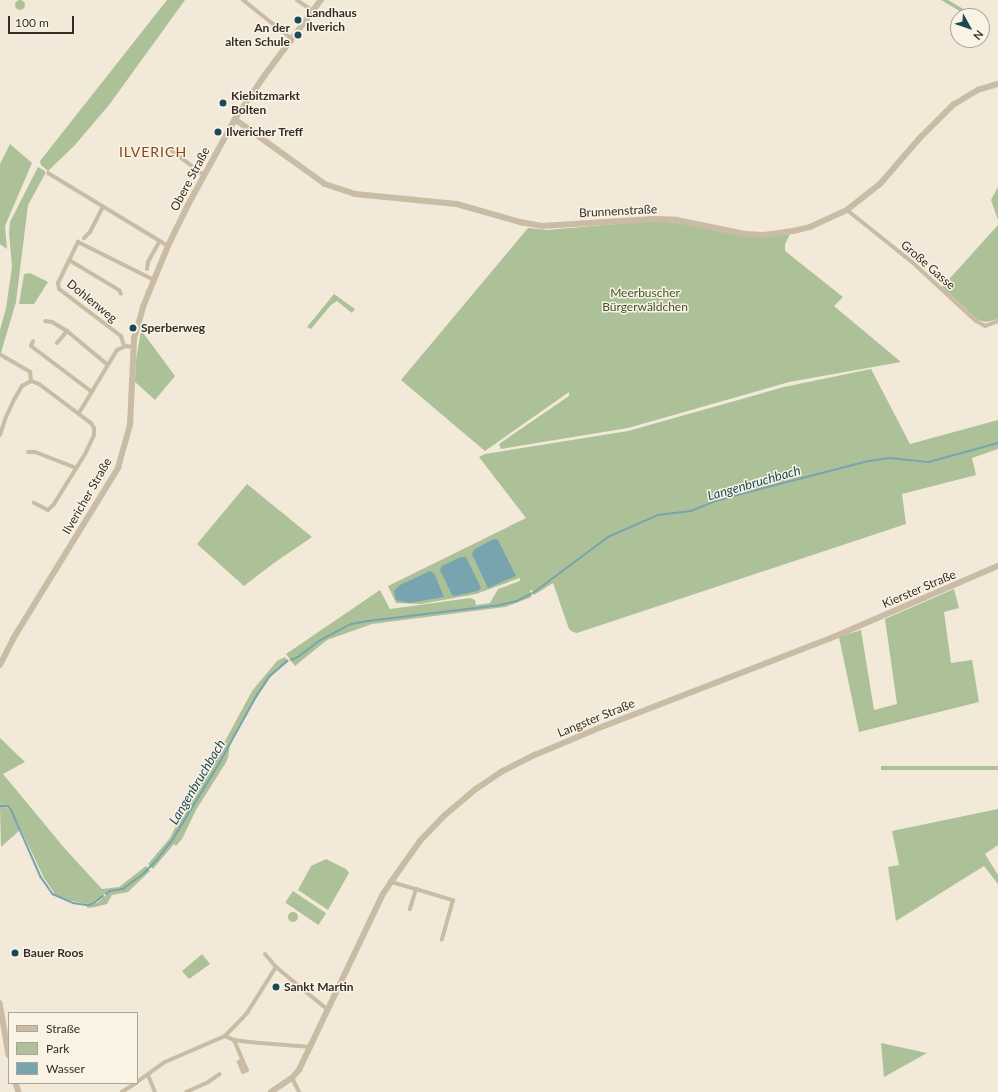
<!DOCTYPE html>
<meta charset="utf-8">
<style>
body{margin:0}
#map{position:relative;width:998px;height:1092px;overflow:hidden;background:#f2e9d8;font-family:Lato,sans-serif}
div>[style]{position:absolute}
.green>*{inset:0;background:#adc198;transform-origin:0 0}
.round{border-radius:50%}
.water>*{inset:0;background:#77a4af}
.stream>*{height:1.5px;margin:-0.75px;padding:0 0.75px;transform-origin:0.75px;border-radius:0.75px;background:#77a4af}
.minor>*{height:4px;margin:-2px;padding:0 2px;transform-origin:2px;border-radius:2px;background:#cabba4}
.tertiary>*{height:5.5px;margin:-2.75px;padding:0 2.75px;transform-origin:2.75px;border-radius:2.75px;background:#cabba4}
.dots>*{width:11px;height:11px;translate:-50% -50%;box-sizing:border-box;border:2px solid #f9f3e5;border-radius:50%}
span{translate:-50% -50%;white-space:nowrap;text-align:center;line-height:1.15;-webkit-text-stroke:3px #f9f3e5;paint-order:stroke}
.poi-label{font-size:12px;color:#352d26;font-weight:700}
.left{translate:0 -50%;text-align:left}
.right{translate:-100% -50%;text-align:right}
.street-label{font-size:12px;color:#352d26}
.park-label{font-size:12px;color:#3e5329}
.water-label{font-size:13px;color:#1b4a57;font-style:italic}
.quarter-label{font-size:14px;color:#85461e;letter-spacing:1px}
.legend{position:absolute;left:8px;top:1012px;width:130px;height:72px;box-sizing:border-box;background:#f9f3e5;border:1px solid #aba499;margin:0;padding:5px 7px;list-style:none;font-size:12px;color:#352d26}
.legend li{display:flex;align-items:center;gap:8px;height:20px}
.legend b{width:20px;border:1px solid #aba499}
.north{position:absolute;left:950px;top:8px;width:40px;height:40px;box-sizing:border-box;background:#f9f3e5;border:1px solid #aba499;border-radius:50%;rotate:130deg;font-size:11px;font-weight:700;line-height:16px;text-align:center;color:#352d26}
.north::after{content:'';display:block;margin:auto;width:14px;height:18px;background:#1b4a57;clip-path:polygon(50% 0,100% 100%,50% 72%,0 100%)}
.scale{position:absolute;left:8px;top:16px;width:66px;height:18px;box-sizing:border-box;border:2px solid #352d26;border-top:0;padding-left:5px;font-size:12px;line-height:14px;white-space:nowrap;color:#352d26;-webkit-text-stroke:3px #f9f3e5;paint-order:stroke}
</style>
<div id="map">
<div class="green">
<div style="clip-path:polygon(167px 0,185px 0,109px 105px,74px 146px,48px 171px,41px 165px,40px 161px)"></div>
<div style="clip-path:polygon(941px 0,948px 0,975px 16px,968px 16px)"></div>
<div class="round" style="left:15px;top:0;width:10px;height:10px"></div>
<div style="clip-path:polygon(10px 144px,32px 163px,5px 226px,7px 249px,0 244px,0 164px)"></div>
<div style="clip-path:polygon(38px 167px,45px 171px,45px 174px,28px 205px,16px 302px,0 356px,0 330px,6px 308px,12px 267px,9px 232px,10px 222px)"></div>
<div style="clip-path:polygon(998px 187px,998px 220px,991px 200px)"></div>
<div style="clip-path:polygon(650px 221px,681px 223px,745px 237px,790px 234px,785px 244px,785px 251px,843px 297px,834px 306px,901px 362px,789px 382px,628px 428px,501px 449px,499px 444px,569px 396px,569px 392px,485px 451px,401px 380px,528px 228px,547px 230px)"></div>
<div style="clip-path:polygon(998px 225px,998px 319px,986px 322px,978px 320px,942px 287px)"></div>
<div style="clip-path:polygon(30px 273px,48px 282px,34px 304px,19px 304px,24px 274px)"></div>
<div style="clip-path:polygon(334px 294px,355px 309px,352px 313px,337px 301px,331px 305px,311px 329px,307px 327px)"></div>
<div style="clip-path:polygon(141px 330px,175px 376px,155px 400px,135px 382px,136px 360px)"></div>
<div style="clip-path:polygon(871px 369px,910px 444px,998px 420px,998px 449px,972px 458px,976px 475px,902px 494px,906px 524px,577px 633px,573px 632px,569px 629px,553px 583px,534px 595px,532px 590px,530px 591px,532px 596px,529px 598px,505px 607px,372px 624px,327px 640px,295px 666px,286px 654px,380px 590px,390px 609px,470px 598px,475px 600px,476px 605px,490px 603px,498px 589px,520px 581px,520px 578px,476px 594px,421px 604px,396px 603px,388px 586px,526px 518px,479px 457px,485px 454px,628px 431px,784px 387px)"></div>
<div style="clip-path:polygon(247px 484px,312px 537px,274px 563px,244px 586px,197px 544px)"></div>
<div style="clip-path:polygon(954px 589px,959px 608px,944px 612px,951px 663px,972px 660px,979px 702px,859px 732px,839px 637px,861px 630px,874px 710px,897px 704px,885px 619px)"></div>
<div style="clip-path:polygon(285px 657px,288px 662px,271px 676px,248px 711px,230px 745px,228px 758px,225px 764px,196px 810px,182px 839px,176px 846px,174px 844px,153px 869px,148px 864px,170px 838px,182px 814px,218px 754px,252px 691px,277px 661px)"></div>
<div style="clip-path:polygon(0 738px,25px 762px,3px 774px,66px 850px,102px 889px,119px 887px,146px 866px,150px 871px,128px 892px,112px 895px,107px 904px,95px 907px,87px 908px,87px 905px,97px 903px,107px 894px,106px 893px,94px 902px,87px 904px,66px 900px,55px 894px,44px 878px,12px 811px,8px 806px,0 805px)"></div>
<div style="left:998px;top:766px;width:4px;height:117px;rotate:90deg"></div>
<div style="clip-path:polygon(5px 806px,13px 813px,20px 830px,1px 847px,0 807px)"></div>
<div style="clip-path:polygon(998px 809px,998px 845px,985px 854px,998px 875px,998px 884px,984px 866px,896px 921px,888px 867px,899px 865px,892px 831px)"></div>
<div style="clip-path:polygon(326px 859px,346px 869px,349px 873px,328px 910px,298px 890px,311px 866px)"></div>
<div style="left:293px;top:891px;width:40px;height:14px;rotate:34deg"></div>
<div class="round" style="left:288px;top:912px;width:10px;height:10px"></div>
<div style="clip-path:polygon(202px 954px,210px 964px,189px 979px,182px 971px)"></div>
<div style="clip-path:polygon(881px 1043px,927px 1053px,884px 1077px)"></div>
</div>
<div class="water">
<div style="clip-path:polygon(494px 539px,498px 540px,516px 576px,488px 588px,472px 554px,475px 549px)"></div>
<div style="clip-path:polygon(461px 557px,465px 557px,467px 559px,481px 588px,478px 591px,455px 596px,452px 595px,440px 570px,442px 566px)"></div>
<div style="clip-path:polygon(430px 571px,435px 575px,444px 597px,409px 603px,396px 600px,394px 591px,400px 585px)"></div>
</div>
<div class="stream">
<div style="left:533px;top:593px;width:94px;rotate:-36.7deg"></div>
<div style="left:608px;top:537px;width:55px;rotate:-23.7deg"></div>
<div style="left:658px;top:515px;width:33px;rotate:-7deg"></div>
<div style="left:691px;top:511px;width:27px;rotate:-22deg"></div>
<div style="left:716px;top:501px;width:26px;rotate:-16deg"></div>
<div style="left:741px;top:494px;width:132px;rotate:-14.5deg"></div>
<div style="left:869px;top:461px;width:21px;rotate:-8deg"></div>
<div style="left:890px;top:458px;width:39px;rotate:6deg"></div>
<div style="left:929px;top:462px;width:72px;rotate:-15.4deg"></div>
<div style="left:291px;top:660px;width:8px;rotate:-23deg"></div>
<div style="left:298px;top:657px;width:26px;rotate:-37deg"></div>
<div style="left:319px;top:641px;width:36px;rotate:-28deg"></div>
<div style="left:351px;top:624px;width:17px;rotate:-10deg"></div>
<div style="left:368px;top:621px;width:133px;rotate:-6.9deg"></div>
<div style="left:500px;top:605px;width:17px;rotate:-13deg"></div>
<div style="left:517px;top:601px;width:16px;rotate:-27deg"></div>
<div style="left:0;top:806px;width:8px"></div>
<div style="left:8px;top:806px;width:6px;rotate:51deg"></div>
<div style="left:12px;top:811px;width:72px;rotate:66.3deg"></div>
<div style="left:41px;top:877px;width:21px;rotate:55deg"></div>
<div style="left:53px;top:894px;width:22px;rotate:24deg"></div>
<div style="left:73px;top:903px;width:15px;rotate:8deg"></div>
<div style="left:88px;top:905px;width:6px;rotate:-18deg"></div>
<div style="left:94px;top:903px;width:11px;rotate:-38deg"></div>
<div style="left:106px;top:894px;width:5px;rotate:-37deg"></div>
<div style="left:110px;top:891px;width:13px;rotate:-9deg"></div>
<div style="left:123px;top:889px;width:26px;rotate:-37deg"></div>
<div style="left:144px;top:873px;width:17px;rotate:-45deg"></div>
<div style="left:156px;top:861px;width:28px;rotate:-52deg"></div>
<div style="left:173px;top:839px;width:90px;rotate:-58.6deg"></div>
<div style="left:220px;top:762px;width:77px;rotate:-61.1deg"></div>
<div style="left:257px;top:695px;width:23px;rotate:-56deg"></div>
<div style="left:270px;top:676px;width:23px;rotate:-41deg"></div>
</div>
<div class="minor">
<div style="left:243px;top:0;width:63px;rotate:38.5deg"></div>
<div style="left:297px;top:0;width:19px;rotate:35deg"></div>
<div style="left:172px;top:151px;width:40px;rotate:37deg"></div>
<div style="left:48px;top:173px;width:140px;rotate:31.3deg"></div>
<div style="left:847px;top:210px;width:83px;rotate:38.7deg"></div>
<div style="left:912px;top:262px;width:87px;rotate:42.7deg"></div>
<div style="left:976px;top:321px;width:10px;rotate:29deg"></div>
<div style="left:985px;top:326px;width:14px;rotate:-21deg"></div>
<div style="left:84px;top:238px;width:8px;rotate:-45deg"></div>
<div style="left:90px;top:232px;width:28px;rotate:-63deg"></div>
<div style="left:69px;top:260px;width:58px;rotate:31deg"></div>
<div style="left:119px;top:290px;width:4px;rotate:63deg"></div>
<div style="left:147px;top:269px;width:7px;rotate:-82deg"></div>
<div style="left:148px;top:262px;width:23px;rotate:-61deg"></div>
<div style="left:45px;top:321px;width:7px;rotate:8deg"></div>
<div style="left:52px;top:322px;width:17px;rotate:31deg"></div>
<div style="left:33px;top:341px;width:5px;rotate:112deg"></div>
<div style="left:31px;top:346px;width:76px;rotate:37deg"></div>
<div style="left:57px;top:343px;width:16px;rotate:-50deg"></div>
<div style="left:67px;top:331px;width:53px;rotate:39.7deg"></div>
<div style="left:124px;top:346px;width:10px;rotate:-107deg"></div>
<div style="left:121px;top:336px;width:78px;rotate:-142.8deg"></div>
<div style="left:59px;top:289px;width:6px;rotate:-99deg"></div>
<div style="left:58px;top:283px;width:46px;rotate:-64deg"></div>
<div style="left:78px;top:242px;width:85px;rotate:26.6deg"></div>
<div style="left:1px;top:355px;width:34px;rotate:30deg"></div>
<div style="left:30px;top:372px;width:9px;rotate:84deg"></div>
<div style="left:79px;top:413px;width:74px;rotate:-58.9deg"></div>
<div style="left:117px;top:350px;width:10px;rotate:-24deg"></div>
<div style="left:126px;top:346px;width:7px;rotate:8deg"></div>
<div style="left:0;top:435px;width:19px;rotate:-72deg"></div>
<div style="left:6px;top:417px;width:21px;rotate:-65deg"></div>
<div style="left:15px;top:398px;width:14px;rotate:-60deg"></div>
<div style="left:22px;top:386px;width:10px;rotate:-29deg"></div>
<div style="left:31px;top:381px;width:9px;rotate:21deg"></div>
<div style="left:39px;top:384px;width:65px;rotate:36.9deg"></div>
<div style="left:91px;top:423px;width:6px;rotate:59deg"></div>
<div style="left:94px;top:428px;width:7px;rotate:90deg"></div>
<div style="left:94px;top:435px;width:21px;rotate:115deg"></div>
<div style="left:85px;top:454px;width:59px;rotate:121.8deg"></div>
<div style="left:54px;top:504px;width:8px;rotate:135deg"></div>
<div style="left:48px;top:510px;width:16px;rotate:-153deg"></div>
<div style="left:28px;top:452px;width:7px"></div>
<div style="left:35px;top:452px;width:44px;rotate:21.3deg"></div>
<div style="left:391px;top:882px;width:26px;rotate:16deg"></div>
<div style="left:416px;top:889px;width:21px;rotate:107deg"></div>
<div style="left:416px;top:889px;width:39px;rotate:17deg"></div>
<div style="left:453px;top:900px;width:41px;rotate:105.8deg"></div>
<div style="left:265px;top:954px;width:17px;rotate:50deg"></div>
<div style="left:276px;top:967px;width:67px;rotate:39.6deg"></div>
<div style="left:225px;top:1036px;width:10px;rotate:24deg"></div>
<div style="left:234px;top:1040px;width:15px;rotate:8deg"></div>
<div style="left:249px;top:1042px;width:62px;rotate:4.6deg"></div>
<div style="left:234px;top:1040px;width:33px;rotate:67deg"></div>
<div style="left:247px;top:1070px;width:4px;rotate:153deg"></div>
<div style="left:243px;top:1072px;width:11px;rotate:-112deg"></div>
<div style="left:239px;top:1062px;width:4px;rotate:-27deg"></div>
<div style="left:148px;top:1075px;width:18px;rotate:68deg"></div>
<div style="left:292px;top:1078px;width:16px;rotate:63deg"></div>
<div style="left:137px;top:1082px;width:34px;rotate:-36deg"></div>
<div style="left:165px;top:1062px;width:65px;rotate:-23.4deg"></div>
<div style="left:225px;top:1036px;width:32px;rotate:-46deg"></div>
<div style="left:247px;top:1013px;width:54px;rotate:-57.8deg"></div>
<div style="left:122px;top:1092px;width:17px;rotate:-33deg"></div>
<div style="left:186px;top:1092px;width:24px;rotate:-24deg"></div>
<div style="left:208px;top:1082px;width:14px;rotate:-34deg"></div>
</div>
<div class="tertiary">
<div style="left:235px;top:119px;width:111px;rotate:35.8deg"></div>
<div style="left:325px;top:184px;width:32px;rotate:18deg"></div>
<div style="left:355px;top:194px;width:102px;rotate:5.6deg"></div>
<div style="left:457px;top:204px;width:66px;rotate:15.9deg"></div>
<div style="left:520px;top:222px;width:22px;rotate:10deg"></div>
<div style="left:542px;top:226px;width:111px;rotate:-3.6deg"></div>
<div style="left:653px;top:219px;width:24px;rotate:2deg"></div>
<div style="left:677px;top:220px;width:69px;rotate:11.6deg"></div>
<div style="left:745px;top:234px;width:19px;rotate:3deg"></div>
<div style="left:764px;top:235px;width:29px;rotate:-8deg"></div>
<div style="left:793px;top:231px;width:17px;rotate:-13deg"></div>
<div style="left:810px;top:227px;width:41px;rotate:-24.7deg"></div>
<div style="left:847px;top:210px;width:42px;rotate:-38.2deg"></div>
<div style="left:880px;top:184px;width:60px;rotate:-49.1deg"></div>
<div style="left:919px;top:139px;width:48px;rotate:-45deg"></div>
<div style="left:953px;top:105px;width:29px;rotate:-31deg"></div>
<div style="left:978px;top:90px;width:21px;rotate:-17deg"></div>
<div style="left:0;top:665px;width:29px;rotate:-63deg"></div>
<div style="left:13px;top:639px;width:201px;rotate:-58.4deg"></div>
<div style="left:118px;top:468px;width:45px;rotate:-74.4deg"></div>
<div style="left:130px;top:425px;width:86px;rotate:-87.3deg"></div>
<div style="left:134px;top:339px;width:33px;rotate:-74deg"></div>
<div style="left:143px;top:307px;width:66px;rotate:-67.7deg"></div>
<div style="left:168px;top:246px;width:46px;rotate:-64deg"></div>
<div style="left:188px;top:205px;width:98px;rotate:-61.3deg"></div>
<div style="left:235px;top:119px;width:53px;rotate:-55.7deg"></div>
<div style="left:265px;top:75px;width:94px;rotate:-53.3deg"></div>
<div style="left:0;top:1003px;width:53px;rotate:80.2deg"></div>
<div style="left:16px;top:1083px;width:9px;rotate:72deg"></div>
<div style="left:271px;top:1092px;width:25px;rotate:-34deg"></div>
<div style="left:292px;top:1078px;width:11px;rotate:-49deg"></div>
<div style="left:299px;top:1070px;width:195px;rotate:-64.5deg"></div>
<div style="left:383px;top:894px;width:14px;rotate:-56deg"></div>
<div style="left:391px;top:882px;width:50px;rotate:-54.7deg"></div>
<div style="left:420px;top:841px;width:36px;rotate:-46deg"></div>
<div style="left:445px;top:815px;width:40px;rotate:-40deg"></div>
<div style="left:476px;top:789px;width:30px;rotate:-34deg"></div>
<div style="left:501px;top:772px;width:38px;rotate:-27deg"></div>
<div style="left:535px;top:755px;width:69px;rotate:-22.9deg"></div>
<div style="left:599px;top:728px;width:247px;rotate:-21.2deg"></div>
<div style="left:829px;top:639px;width:184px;rotate:-23.4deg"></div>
</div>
<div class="dots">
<div style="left:298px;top:20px;background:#1b4a57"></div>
<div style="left:298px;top:35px;background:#1b4a57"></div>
<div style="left:223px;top:103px;background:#1b4a57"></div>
<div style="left:218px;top:132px;background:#1b4a57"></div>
<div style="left:133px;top:328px;background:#1b4a57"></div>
<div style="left:15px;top:953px;background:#1b4a57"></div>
<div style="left:276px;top:987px;background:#1b4a57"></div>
</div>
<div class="poi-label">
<span class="left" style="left:306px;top:20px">Landhaus<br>Ilverich</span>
<span class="right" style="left:290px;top:35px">An der<br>alten Schule</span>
<span class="left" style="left:231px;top:103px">Kiebitzmarkt<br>Bolten</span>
<span class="left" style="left:226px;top:132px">Ilvericher Treff</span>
<span class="left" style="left:141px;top:328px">Sperberweg</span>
<span class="left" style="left:23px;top:953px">Bauer Roos</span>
<span class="left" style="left:284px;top:987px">Sankt Martin</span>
</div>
<div class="street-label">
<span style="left:190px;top:179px;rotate:-62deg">Obere Straße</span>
<span style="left:618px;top:211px;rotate:-3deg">Brunnenstraße</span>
<span style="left:928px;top:265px;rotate:41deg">Große Gasse</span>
<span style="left:92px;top:301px;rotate:39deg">Dohlenweg</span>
<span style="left:87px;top:496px;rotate:-60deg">Ilvericher Straße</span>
<span style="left:919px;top:589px;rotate:-23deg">Kierster Straße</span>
<span style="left:596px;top:718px;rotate:-22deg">Langster Straße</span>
</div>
<div class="park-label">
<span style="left:645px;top:300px">Meerbuscher<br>Bürgerwäldchen</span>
</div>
<div class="water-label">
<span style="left:754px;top:483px;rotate:-16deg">Langenbruchbach</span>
<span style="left:197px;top:782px;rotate:-59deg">Langenbruchbach</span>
</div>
<div class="quarter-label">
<span style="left:153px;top:152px">ILVERICH</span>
</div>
<ul class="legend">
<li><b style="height:5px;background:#cabba4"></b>Straße</li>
<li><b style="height:11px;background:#adc198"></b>Park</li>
<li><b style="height:11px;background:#77a4af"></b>Wasser</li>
</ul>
<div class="north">N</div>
<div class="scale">100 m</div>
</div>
